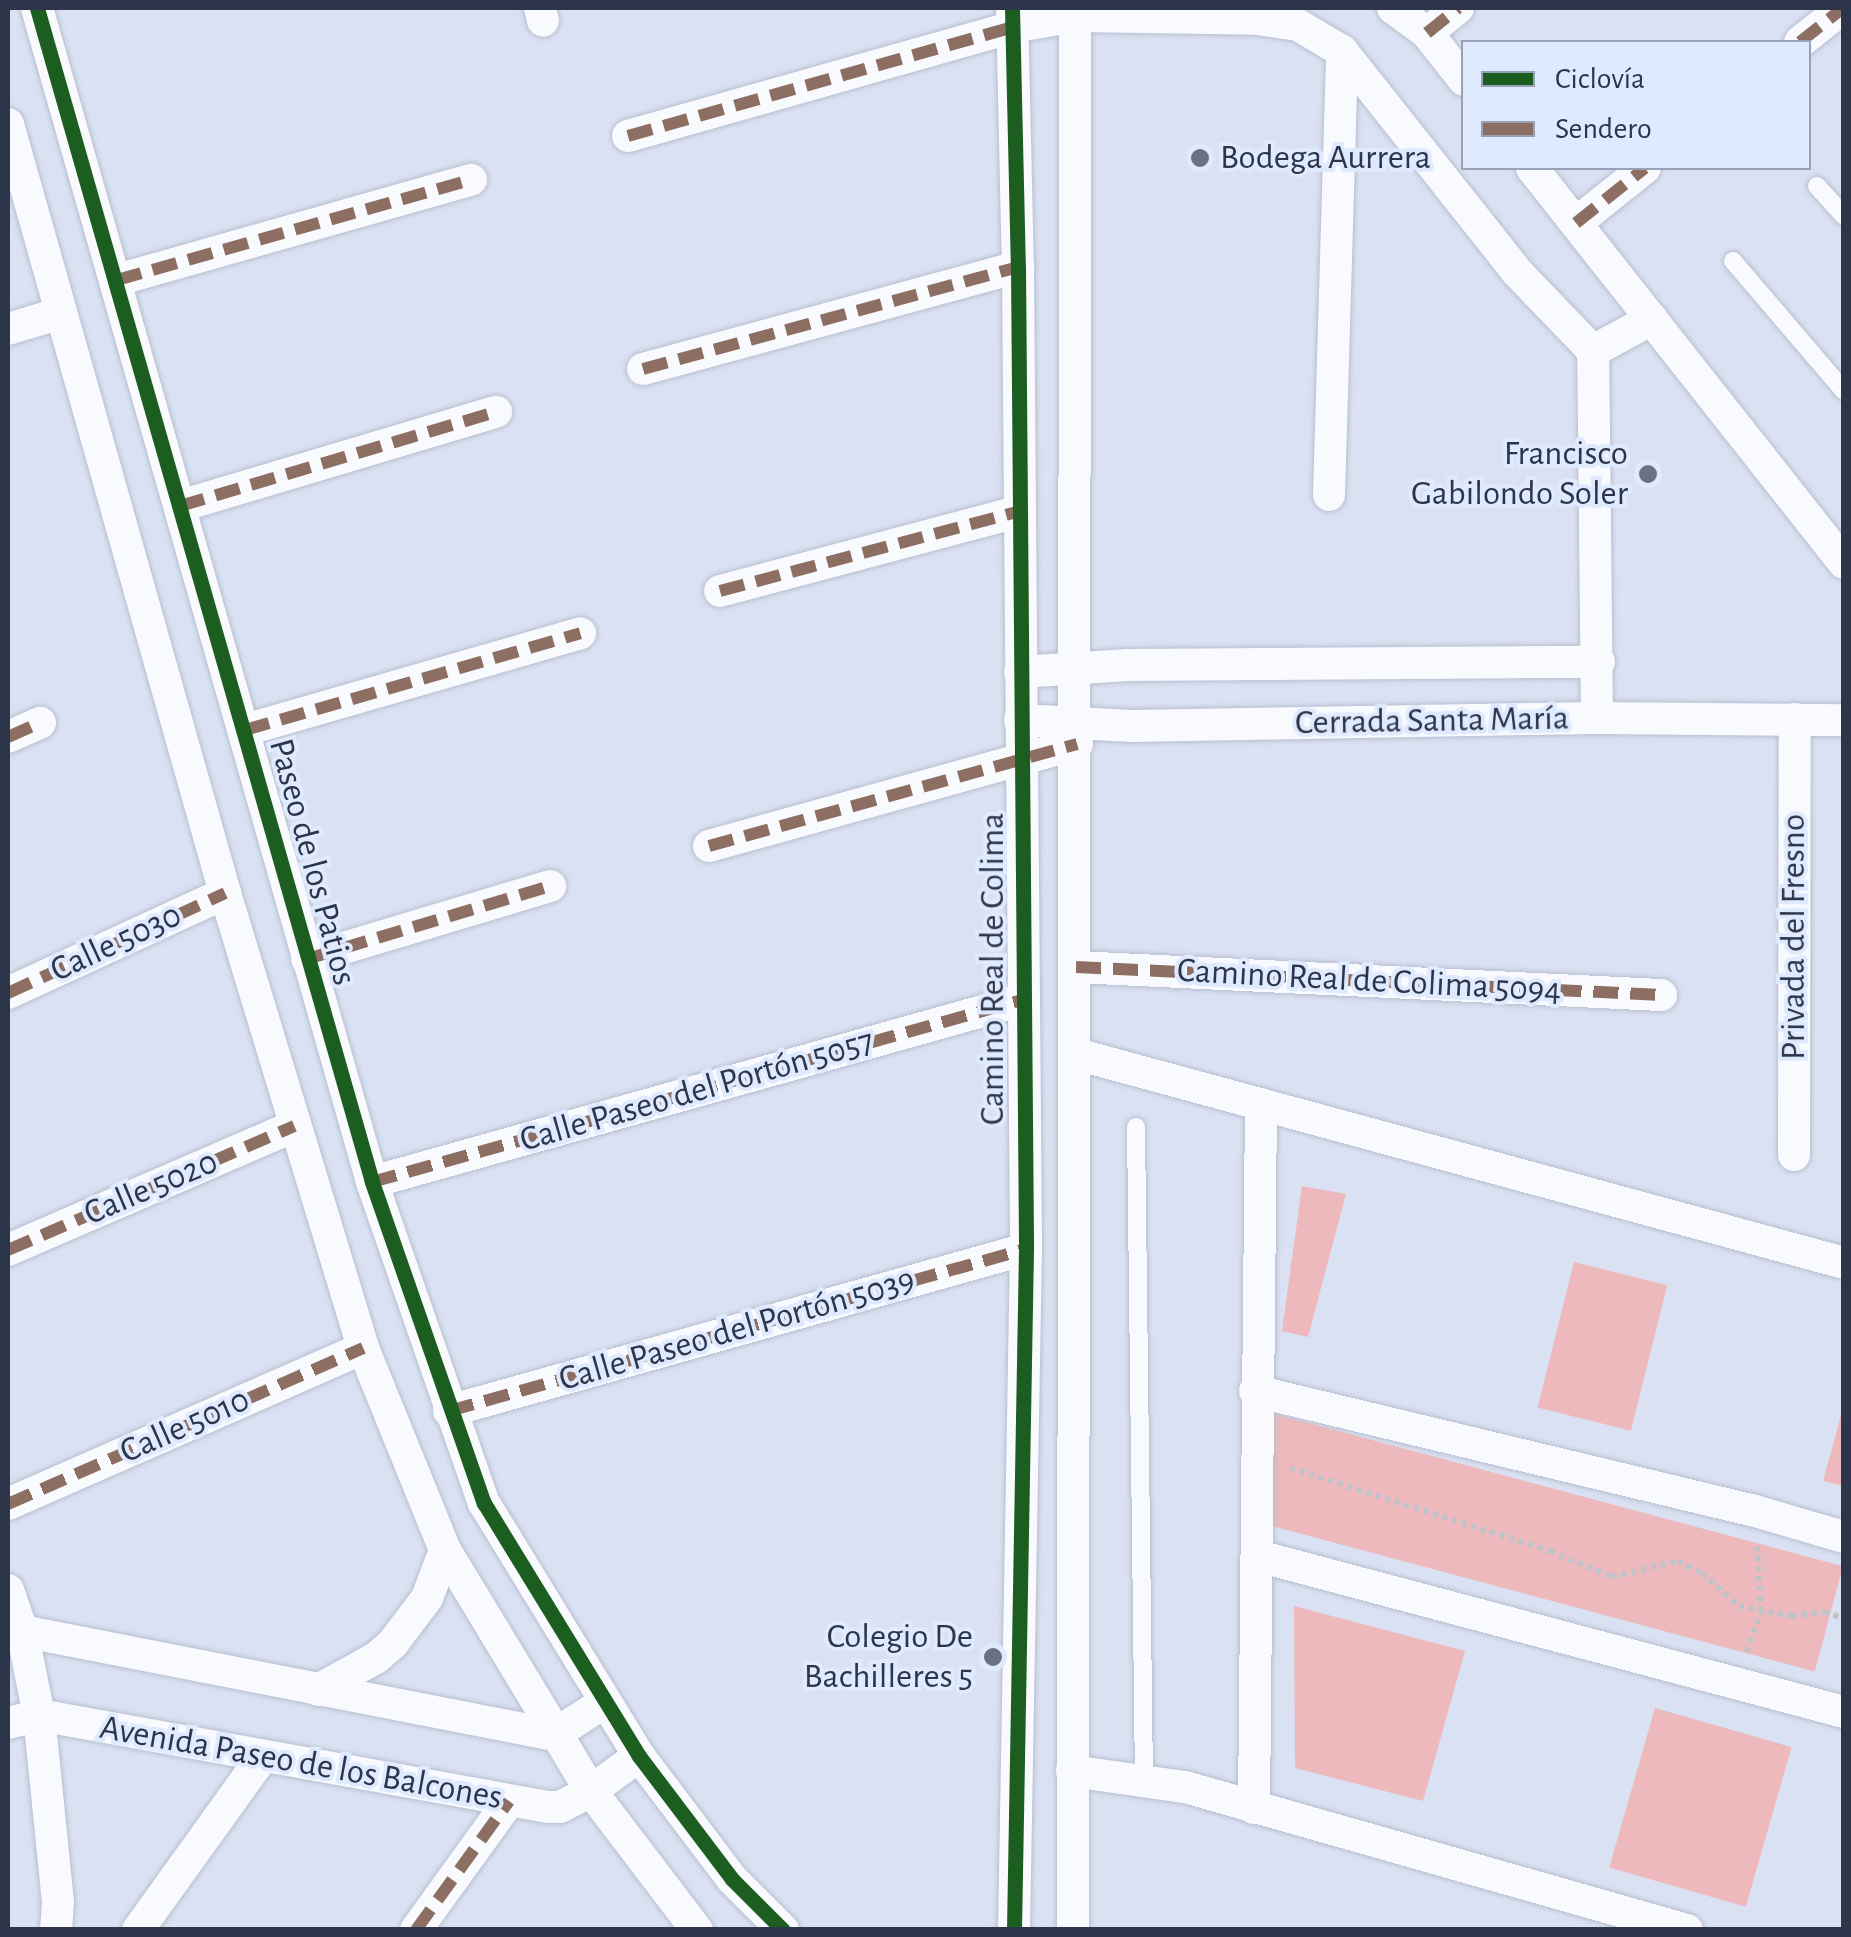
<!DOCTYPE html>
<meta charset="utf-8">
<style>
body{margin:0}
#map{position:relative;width:1851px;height:1937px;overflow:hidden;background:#dae1f2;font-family:"Alegreya Sans",sans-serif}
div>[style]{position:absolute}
.green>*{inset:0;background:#edb9bc;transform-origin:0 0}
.path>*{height:6px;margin-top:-3px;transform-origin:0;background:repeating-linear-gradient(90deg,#c0c3ca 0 5px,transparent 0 10px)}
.roads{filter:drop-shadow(0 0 2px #b7bed0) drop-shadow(0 0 2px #b7bed0)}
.service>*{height:18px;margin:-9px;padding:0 9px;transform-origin:9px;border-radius:9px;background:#f9fafd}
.minor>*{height:32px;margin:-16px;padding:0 16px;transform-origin:16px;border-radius:16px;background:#f9fafd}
.quiet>*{height:12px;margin-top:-6px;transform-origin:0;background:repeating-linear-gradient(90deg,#8d6e63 0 25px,transparent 0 37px)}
.cycleway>*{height:15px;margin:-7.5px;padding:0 7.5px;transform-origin:7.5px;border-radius:7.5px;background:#1b5e20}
.dots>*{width:28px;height:28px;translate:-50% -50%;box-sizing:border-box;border:5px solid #e0eaff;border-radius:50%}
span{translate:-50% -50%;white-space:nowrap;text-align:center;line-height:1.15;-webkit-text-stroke:8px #e0eaff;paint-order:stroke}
.poi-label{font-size:35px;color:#2c3549}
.left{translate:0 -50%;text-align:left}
.right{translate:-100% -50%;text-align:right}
.street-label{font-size:35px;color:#2c3549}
.frame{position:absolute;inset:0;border:10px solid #2c3549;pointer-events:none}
.legend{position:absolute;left:1461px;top:40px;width:350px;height:130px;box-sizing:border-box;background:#e0eaff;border:2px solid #98a2b6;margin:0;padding:12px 18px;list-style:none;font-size:30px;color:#2c3549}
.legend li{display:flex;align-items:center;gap:20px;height:50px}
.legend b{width:50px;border:2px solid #98a2b6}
</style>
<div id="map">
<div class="green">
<div style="clip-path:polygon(1302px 1186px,1346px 1194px,1308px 1337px,1282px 1331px)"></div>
<div style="left:1574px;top:1262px;width:96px;height:150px;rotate:14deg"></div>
<div style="clip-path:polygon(1843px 1408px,1843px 1486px,1823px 1481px)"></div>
<div style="left:1275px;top:1414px;width:588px;height:109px;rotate:15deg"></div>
<div style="clip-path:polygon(1294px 1606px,1465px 1651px,1423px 1801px,1295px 1768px)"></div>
<div style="left:1655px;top:1708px;width:142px;height:166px;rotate:16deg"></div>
</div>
<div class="path">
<div style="left:1290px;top:1468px;width:273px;rotate:17.7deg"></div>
<div style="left:1550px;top:1551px;width:67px;rotate:22.8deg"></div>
<div style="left:1612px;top:1577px;width:68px;rotate:-13.6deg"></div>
<div style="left:1678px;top:1561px;width:27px;rotate:27deg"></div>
<div style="left:1702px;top:1573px;width:50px;rotate:41.7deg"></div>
<div style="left:1739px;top:1606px;width:54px;rotate:10.7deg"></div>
<div style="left:1792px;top:1616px;width:32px;rotate:-7deg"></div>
<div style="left:1824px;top:1612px;width:21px;rotate:17deg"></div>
<div style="left:1747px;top:1652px;width:43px;rotate:-71.1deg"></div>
<div style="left:1761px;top:1611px;width:64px;rotate:-93.6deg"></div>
</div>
<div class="roads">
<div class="service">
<div style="left:1817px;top:186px;width:40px;rotate:48deg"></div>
<div style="left:1733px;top:261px;width:171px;rotate:49.5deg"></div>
<div style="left:1136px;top:1127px;width:655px;rotate:89.3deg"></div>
</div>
<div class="minor">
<div style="left:37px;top:8px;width:1221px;rotate:74.07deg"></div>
<div style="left:372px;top:1182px;width:340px;rotate:70.8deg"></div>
<div style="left:484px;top:1503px;width:297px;rotate:58.5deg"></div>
<div style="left:639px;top:1756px;width:154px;rotate:52.9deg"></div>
<div style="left:732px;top:1879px;width:72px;rotate:45deg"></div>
<div style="left:540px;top:8px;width:13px;rotate:77deg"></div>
<div style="left:1012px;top:8px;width:259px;rotate:88.7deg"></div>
<div style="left:1018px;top:267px;width:982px;rotate:89.53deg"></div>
<div style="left:1026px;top:1249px;width:681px;rotate:91.01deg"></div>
<div style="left:1393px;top:8px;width:42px;rotate:36.3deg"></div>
<div style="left:1427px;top:33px;width:60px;rotate:51.8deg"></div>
<div style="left:1427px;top:33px;width:40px;rotate:-39deg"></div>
<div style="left:1800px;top:42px;width:55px;rotate:-38.3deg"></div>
<div style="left:8px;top:124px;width:799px;rotate:74.24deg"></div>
<div style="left:225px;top:893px;width:475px;rotate:73.1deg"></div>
<div style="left:363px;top:1348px;width:218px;rotate:67.9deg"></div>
<div style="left:445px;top:1550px;width:282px;rotate:58.8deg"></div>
<div style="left:591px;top:1791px;width:175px;rotate:52.7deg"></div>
<div style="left:628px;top:136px;width:399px;rotate:-15.8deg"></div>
<div style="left:1012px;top:27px;width:65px;rotate:-9.8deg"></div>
<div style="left:1076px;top:16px;width:181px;rotate:0.9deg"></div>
<div style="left:1257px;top:19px;width:41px;rotate:8.3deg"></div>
<div style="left:1298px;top:25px;width:51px;rotate:30.6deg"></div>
<div style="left:1342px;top:51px;width:282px;rotate:51.6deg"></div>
<div style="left:1517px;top:272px;width:110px;rotate:46.1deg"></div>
<div style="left:1532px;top:168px;width:503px;rotate:51.7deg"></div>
<div style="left:1576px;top:223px;width:88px;rotate:-38.6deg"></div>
<div style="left:117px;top:280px;width:368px;rotate:-15.8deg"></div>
<div style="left:8px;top:329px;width:55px;rotate:-16.8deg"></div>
<div style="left:643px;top:369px;width:389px;rotate:-15.2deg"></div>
<div style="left:1329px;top:495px;width:444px;rotate:-88.3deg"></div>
<div style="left:180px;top:506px;width:330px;rotate:-16.6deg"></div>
<div style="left:720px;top:591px;width:310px;rotate:-14.9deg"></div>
<div style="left:1020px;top:672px;width:108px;rotate:-3.7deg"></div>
<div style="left:1128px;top:665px;width:471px;rotate:-0.4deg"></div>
<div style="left:1597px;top:718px;width:367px;rotate:-90.6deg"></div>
<div style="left:1593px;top:351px;width:67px;rotate:-28.5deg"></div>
<div style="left:1020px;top:720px;width:112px;rotate:3.1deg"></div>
<div style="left:1132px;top:726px;width:465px;rotate:-1deg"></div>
<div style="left:1597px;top:718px;width:247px;rotate:0.5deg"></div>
<div style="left:245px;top:730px;width:349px;rotate:-16.1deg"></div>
<div style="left:8px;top:737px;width:35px;rotate:-24deg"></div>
<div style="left:709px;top:846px;width:382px;rotate:-15.5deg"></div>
<div style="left:307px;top:959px;width:254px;rotate:-16.7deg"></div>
<div style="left:1076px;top:967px;width:586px;rotate:2.74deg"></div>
<div style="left:8px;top:993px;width:239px;rotate:-24.7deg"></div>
<div style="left:1076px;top:1054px;width:796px;rotate:15.22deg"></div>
<div style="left:1794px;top:1155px;width:436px;rotate:-89.9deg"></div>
<div style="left:372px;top:1182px;width:675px;rotate:-15.64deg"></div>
<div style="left:8px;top:1250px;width:312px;rotate:-23.4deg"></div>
<div style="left:1255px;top:1391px;width:514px;rotate:13.5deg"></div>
<div style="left:1755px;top:1511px;width:93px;rotate:16.3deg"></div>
<div style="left:449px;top:1411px;width:599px;rotate:-15.68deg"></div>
<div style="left:8px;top:1504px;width:388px;rotate:-23.7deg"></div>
<div style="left:1258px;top:1556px;width:606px;rotate:14.91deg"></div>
<div style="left:8px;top:1590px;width:43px;rotate:71.1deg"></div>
<div style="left:22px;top:1631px;width:86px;rotate:78.6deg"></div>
<div style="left:39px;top:1715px;width:188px;rotate:84.2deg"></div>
<div style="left:58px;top:1902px;width:28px;rotate:94deg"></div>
<div style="left:8px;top:1635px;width:15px;rotate:-16deg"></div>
<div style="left:22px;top:1631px;width:542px;rotate:11.06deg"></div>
<div style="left:554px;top:1735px;width:59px;rotate:-33.1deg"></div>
<div style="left:318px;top:1690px;width:66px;rotate:-28.9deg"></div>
<div style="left:376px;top:1658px;width:23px;rotate:-41deg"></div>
<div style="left:393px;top:1643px;width:56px;rotate:-52.9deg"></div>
<div style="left:427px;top:1598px;width:51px;rotate:-69.4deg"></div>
<div style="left:8px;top:1723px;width:32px;rotate:-14deg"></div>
<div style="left:39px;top:1715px;width:517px;rotate:10.25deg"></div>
<div style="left:548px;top:1807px;width:12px"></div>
<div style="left:560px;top:1807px;width:35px;rotate:-27deg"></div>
<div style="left:591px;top:1791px;width:59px;rotate:-36.1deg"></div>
<div style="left:1072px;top:1771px;width:114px;rotate:8.1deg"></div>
<div style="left:1185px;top:1787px;width:522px;rotate:15.9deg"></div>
<div style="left:1254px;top:1808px;width:704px;rotate:-89.43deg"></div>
<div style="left:138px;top:1930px;width:211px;rotate:-54.3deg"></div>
<div style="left:416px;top:1930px;width:159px;rotate:-54.2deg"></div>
<div style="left:1073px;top:1930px;width:1922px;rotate:-89.94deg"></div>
</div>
</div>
<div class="quiet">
<div style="left:1427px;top:33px;width:40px;rotate:-39deg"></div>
<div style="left:1800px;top:42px;width:55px;rotate:-38.3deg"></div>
<div style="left:628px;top:136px;width:399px;rotate:-15.8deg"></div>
<div style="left:1576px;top:223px;width:88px;rotate:-38.6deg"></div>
<div style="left:117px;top:280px;width:368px;rotate:-15.8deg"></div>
<div style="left:643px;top:369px;width:389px;rotate:-15.2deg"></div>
<div style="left:180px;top:506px;width:330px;rotate:-16.6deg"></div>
<div style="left:720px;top:591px;width:310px;rotate:-14.9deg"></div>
<div style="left:245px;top:730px;width:349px;rotate:-16.1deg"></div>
<div style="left:8px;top:737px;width:35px;rotate:-24deg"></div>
<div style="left:709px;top:846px;width:382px;rotate:-15.5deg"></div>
<div style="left:307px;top:959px;width:254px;rotate:-16.7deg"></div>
<div style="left:1076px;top:967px;width:586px;rotate:2.74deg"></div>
<div style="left:8px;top:993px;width:239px;rotate:-24.7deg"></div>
<div style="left:372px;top:1182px;width:675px;rotate:-15.64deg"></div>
<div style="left:8px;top:1250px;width:312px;rotate:-23.4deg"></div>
<div style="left:449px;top:1411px;width:599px;rotate:-15.68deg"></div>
<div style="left:8px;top:1504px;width:388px;rotate:-23.7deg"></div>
<div style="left:416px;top:1930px;width:159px;rotate:-54.2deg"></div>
</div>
<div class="cycleway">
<div style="left:37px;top:8px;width:1221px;rotate:74.07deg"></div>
<div style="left:372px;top:1182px;width:340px;rotate:70.8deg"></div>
<div style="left:484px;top:1503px;width:297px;rotate:58.5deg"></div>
<div style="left:639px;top:1756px;width:154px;rotate:52.9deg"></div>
<div style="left:732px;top:1879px;width:72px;rotate:45deg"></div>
<div style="left:1012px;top:8px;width:259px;rotate:88.7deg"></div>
<div style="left:1018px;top:267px;width:982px;rotate:89.53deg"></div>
<div style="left:1026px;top:1249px;width:681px;rotate:91.01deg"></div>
</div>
<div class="dots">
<div style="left:1200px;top:158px;background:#697184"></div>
<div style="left:1648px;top:474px;background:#697184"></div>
<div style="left:993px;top:1657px;background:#697184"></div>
</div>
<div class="poi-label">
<span class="left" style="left:1220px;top:158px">Bodega Aurrera</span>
<span class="right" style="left:1628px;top:474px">Francisco<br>Gabilondo Soler</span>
<span class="right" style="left:973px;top:1657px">Colegio De<br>Bachilleres 5</span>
</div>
<div class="street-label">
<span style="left:1432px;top:721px;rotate:-1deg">Cerrada Santa María</span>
<span style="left:312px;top:862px;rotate:75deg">Paseo de los Patios</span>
<span style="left:1794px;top:937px;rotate:-90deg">Privada del Fresno</span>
<span style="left:116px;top:943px;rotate:-25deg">Calle 5030</span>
<span style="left:993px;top:969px;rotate:-90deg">Camino Real de Colima</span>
<span style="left:1369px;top:981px;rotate:3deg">Camino Real de Colima 5094</span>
<span style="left:697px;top:1091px;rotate:-16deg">Calle Paseo del Portón 5057</span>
<span style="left:151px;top:1188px;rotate:-23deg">Calle 5020</span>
<span style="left:737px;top:1330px;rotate:-16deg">Calle Paseo del Portón 5039</span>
<span style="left:185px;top:1426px;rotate:-24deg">Calle 5010</span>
<span style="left:301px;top:1763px;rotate:10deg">Avenida Paseo de los Balcones</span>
</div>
<div class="frame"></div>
<ul class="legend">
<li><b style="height:12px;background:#1b5e20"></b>Ciclovía</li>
<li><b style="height:12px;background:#8d6e63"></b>Sendero</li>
</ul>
</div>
